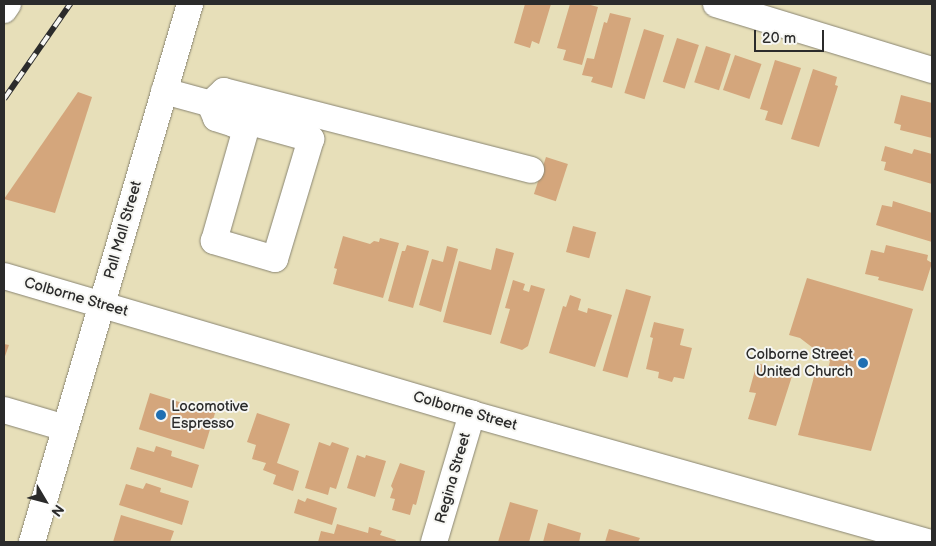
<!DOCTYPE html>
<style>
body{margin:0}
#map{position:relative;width:936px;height:546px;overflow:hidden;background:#e7dfb9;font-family:"Balsamiq Sans",sans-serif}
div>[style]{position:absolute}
.building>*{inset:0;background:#d4a67c;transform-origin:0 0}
.roads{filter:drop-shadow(0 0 1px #898572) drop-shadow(0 0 1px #898572)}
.minor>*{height:26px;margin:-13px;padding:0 13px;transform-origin:13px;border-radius:13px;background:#fff}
.rail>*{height:5.5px;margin-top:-2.75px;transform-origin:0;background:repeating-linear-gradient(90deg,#f6f6f2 0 11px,#2b2b2b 0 22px);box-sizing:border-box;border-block:1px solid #2b2b2b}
.dots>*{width:14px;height:14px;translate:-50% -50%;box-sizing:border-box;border:2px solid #f6f6f2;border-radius:50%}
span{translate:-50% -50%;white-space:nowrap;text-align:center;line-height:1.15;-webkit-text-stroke:4px #f6f6f2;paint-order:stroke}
.street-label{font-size:15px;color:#2b2b2b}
.poi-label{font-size:15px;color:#2b2b2b}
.right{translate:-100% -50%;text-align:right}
.left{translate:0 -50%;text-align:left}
.frame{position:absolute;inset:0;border:5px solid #2b2b2b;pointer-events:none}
.north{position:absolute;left:20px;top:476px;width:50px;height:50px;-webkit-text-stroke:4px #f6f6f2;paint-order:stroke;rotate:127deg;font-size:14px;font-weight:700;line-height:20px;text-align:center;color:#2b2b2b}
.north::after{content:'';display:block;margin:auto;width:18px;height:22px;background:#2b2b2b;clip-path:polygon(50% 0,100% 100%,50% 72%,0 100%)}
.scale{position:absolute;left:754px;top:30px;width:70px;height:22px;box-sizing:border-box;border:2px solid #2b2b2b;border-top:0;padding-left:6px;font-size:15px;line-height:18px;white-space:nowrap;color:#2b2b2b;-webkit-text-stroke:4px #f6f6f2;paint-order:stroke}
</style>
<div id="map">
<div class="building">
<div style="clip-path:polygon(525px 4px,551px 4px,539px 44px,532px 41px,530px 48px,514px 43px)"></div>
<div style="clip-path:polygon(570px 4px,587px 4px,598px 7px,582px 65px,563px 60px,566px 50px,557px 48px)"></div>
<div style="clip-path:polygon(610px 13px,631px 18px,612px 88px,591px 82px,593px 77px,582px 75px,587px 58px,594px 59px,604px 22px,607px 23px)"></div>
<div style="left:644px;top:29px;width:21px;height:67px;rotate:17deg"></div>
<div style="left:677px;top:38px;width:23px;height:46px;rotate:18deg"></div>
<div style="left:706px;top:46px;width:26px;height:38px;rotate:18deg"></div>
<div style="left:735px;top:55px;width:28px;height:37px;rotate:19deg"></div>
<div style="clip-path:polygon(775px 60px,801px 68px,782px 125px,765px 120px,768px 111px,760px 109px)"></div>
<div style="clip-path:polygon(813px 69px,837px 77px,835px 85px,838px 86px,819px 147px,791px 139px)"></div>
<div style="clip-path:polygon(78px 92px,92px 97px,55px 213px,4px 199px)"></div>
<div style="clip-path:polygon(901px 95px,932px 103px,932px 138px,900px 130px,901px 125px,894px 123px)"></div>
<div style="clip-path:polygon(885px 146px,912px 154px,914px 149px,932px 154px,932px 184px,884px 170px,886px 162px,881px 161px)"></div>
<div style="left:546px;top:157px;width:23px;height:39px;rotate:18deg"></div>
<div style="clip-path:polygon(893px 201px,932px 213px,932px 242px,876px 225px,882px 205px,892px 207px)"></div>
<div style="left:573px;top:226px;width:24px;height:27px;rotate:15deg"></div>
<div style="clip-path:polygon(343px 236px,370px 244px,374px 241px,379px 242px,380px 238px,399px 243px,383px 298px,333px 284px,337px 269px,334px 268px)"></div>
<div style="clip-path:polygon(407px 245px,429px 251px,413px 308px,388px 301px,402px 251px,405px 251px)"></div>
<div style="clip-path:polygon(886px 245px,928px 255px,927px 260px,932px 263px,923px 291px,878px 280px,879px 277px,865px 274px,871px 250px,884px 253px)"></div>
<div style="clip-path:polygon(447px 246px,458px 249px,441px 312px,419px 305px,432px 259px,443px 262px)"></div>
<div style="clip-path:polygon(496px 248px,514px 253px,491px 335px,443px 322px,459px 261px,491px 270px)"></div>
<div style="clip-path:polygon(807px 278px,913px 309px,871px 451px,798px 435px,817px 366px,828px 369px,830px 361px,800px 338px,789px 335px)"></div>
<div style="clip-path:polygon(513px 280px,525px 284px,523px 290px,529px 292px,531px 285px,545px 289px,528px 346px,522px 350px,500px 343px,510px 309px,505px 308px)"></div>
<div style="left:626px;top:289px;width:26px;height:85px;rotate:16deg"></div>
<div style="clip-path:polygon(570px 295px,581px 299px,578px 310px,587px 313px,588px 308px,612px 315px,595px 367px,549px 353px,563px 306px,566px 307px)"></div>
<div style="clip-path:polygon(654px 322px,684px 329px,680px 345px,692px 348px,684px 379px,674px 377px,672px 382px,658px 378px,659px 372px,646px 369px,653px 338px,650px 337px)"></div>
<div style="clip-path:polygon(4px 344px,9px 345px,4px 359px)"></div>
<div style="clip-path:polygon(757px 363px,793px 373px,776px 426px,748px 419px,756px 393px,749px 392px)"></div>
<div style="left:150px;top:393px;width:68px;height:38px;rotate:17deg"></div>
<div style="clip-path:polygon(257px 413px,290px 424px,277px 463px,299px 471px,293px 491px,273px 484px,276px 475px,263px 470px,266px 463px,252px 459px,256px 445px,247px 442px)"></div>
<div style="clip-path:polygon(319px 442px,330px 446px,332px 442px,349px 448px,336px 489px,330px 487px,328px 495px,305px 488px)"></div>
<div style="clip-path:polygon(156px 446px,172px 451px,171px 456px,199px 465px,192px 488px,130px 469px,137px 447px,154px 452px)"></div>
<div style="clip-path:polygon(357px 455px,365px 458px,366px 455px,386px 461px,375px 497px,347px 488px)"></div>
<div style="clip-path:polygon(400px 463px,425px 471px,416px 505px,413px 504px,410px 515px,392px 510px,395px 499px,390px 498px,393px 489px,391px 486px)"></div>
<div style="clip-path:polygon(146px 483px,161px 488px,160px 492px,189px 501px,182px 525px,119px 505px,126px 484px,143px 489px)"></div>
<div style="clip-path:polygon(307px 498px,337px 508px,332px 525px,294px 513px,298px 499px,305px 502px)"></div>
<div style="clip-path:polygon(510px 502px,538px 510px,529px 542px,498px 542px)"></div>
<div style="clip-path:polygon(121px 515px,174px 531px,170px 542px,113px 542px)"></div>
<div style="clip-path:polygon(548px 523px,581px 533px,579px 542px,543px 542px)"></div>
<div style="clip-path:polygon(337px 524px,368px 533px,369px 527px,382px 531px,380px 535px,396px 540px,395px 542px,318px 542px,321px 531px,334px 534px)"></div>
<div style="clip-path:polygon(609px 529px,640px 538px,638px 542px,605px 542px)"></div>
</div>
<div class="roads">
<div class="minor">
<div style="left:716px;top:4px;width:226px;rotate:17deg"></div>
<div style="left:4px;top:10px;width:7px;rotate:-56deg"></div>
<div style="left:164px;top:91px;width:76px;rotate:15.3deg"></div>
<div style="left:237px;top:111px;width:11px;rotate:56deg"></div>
<div style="left:243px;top:120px;width:10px;rotate:156deg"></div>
<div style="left:234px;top:124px;width:19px;rotate:-162deg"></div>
<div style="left:216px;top:118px;width:15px;rotate:-113deg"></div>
<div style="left:210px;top:104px;width:19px;rotate:-43deg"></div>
<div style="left:224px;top:91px;width:317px;rotate:14.4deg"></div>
<div style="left:243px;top:120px;width:71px;rotate:15.6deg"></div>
<div style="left:311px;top:139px;width:125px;rotate:106.7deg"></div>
<div style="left:275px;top:259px;width:64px;rotate:-163.6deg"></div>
<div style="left:214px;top:241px;width:124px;rotate:-74.1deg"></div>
<div style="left:4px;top:276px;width:488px;rotate:16.4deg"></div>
<div style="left:472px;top:414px;width:473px;rotate:15.7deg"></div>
<div style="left:4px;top:410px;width:64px;rotate:16.4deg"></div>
<div style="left:32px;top:542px;width:561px;rotate:-73.63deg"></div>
<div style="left:434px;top:542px;width:134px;rotate:-73.5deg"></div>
</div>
</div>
<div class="rail">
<div style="left:4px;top:99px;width:116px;rotate:-55.2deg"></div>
</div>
<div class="dots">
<div style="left:863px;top:363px;background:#1f6fb2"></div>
<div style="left:161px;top:415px;background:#1f6fb2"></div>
</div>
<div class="street-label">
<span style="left:123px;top:230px;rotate:-74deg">Pall Mall Street</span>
<span style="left:76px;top:297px;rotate:16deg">Colborne Street</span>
<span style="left:465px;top:411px;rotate:16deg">Colborne Street</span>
<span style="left:453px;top:478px;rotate:-74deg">Regina Street</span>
</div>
<div class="poi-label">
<span class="right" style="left:853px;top:363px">Colborne Street<br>United Church</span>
<span class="left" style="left:171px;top:415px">Locomotive<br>Espresso</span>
</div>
<div class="frame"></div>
<div class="north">N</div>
<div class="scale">20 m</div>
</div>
